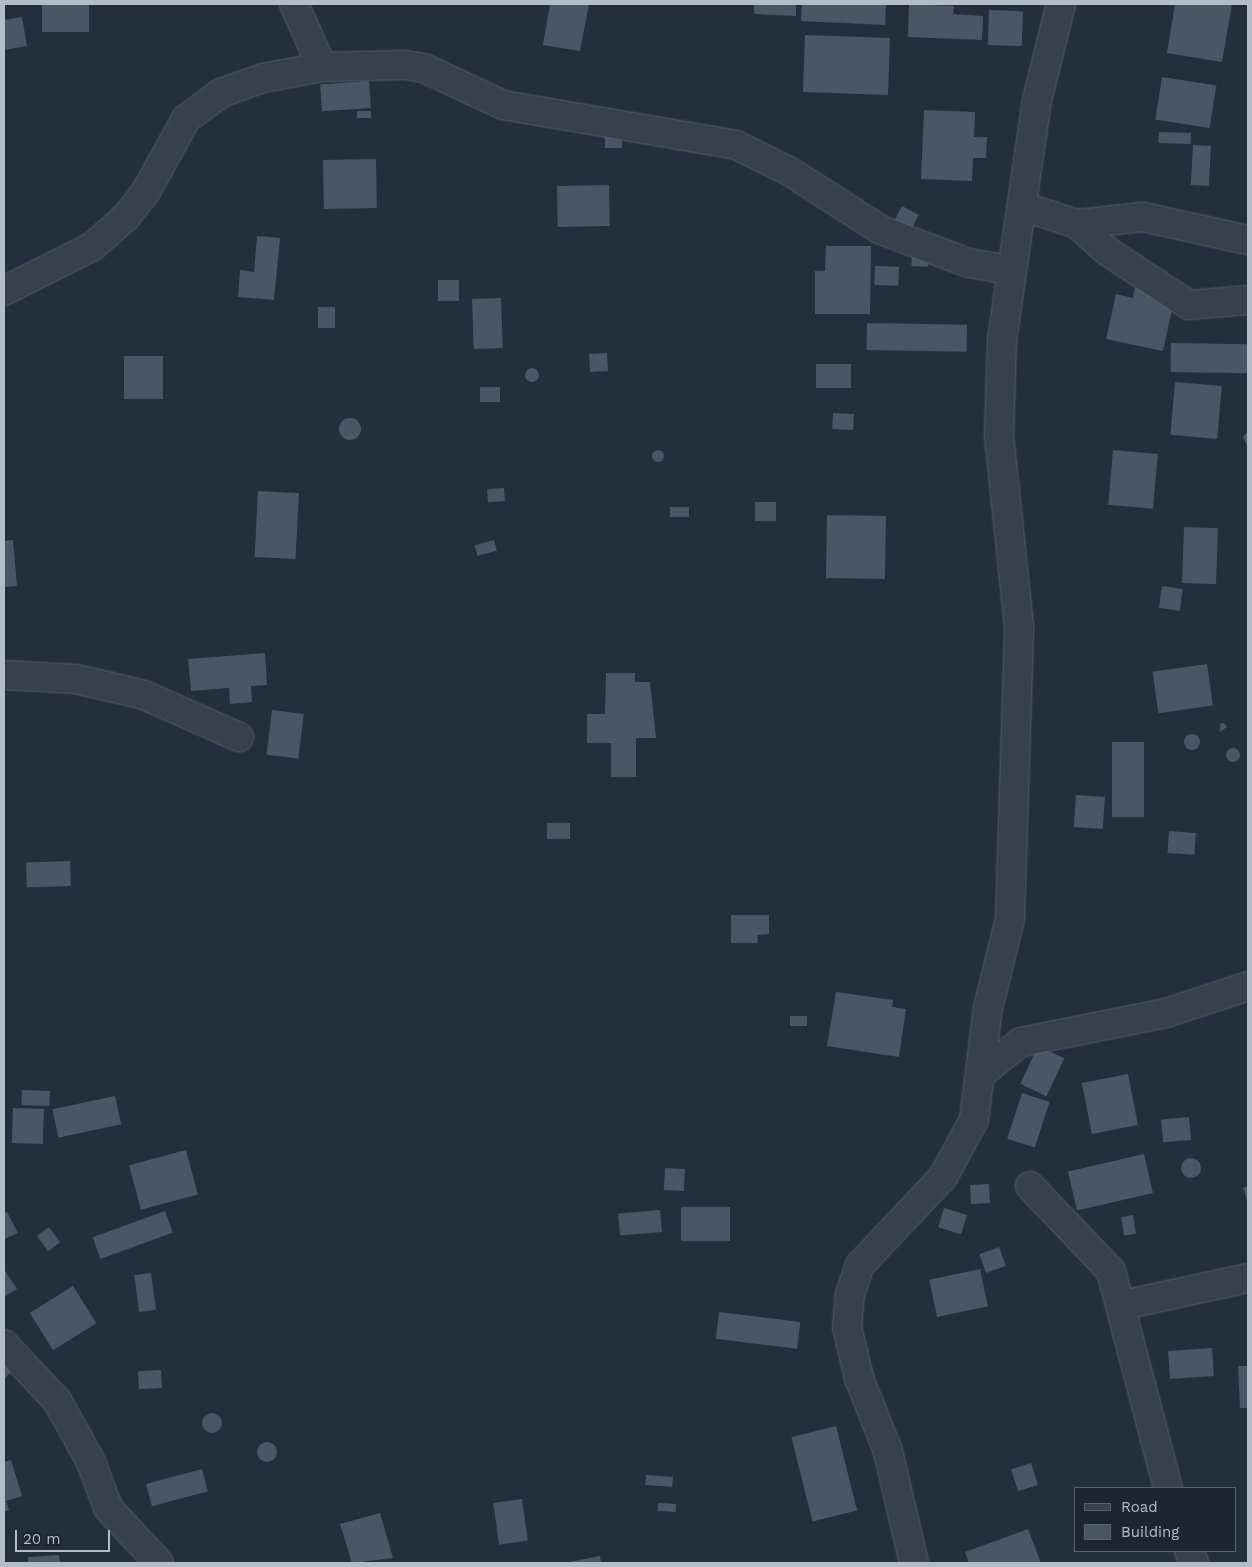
<!DOCTYPE html>
<style>
body{margin:0}
#map{position:relative;width:1252px;height:1567px;overflow:hidden;background:#232f3e;font-family:"Work Sans",sans-serif}
div>[style]{position:absolute}
.building>*{inset:0;background:#495667;transform-origin:0 0}
.round{border-radius:50%}
.roads{filter:drop-shadow(0 0 1px #555f6c) drop-shadow(0 0 1px #555f6c)}
.street>*{height:28px;margin:-14px;padding:0 14px;transform-origin:14px;border-radius:14px;background:#37414e}
span{translate:-50% -50%;white-space:nowrap;text-align:center;line-height:1.15;-webkit-text-stroke:5px #1c2633;paint-order:stroke}
.frame{position:absolute;inset:0;border:5px solid #b3bcc9;pointer-events:none}
.legend{position:absolute;left:1074px;top:1487px;width:162px;height:65px;box-sizing:border-box;background:#1c2633;border:1px solid #58626f;margin:0;padding:6px 9px;list-style:none;font-size:15px;color:#b3bcc9}
.legend li{display:flex;align-items:center;gap:10px;height:25px}
.legend b{width:25px;border:1px solid #58626f}
.scale{position:absolute;left:15px;top:1530px;width:95px;height:22px;box-sizing:border-box;border:2px solid #b3bcc9;border-top:0;padding-left:6px;font-size:15px;line-height:18px;white-space:nowrap;color:#b3bcc9;-webkit-text-stroke:4px #1c2633;paint-order:stroke}
</style>
<div id="map">
<div class="building">
<div style="left:42px;top:4px;width:47px;height:28px"></div>
<div style="clip-path:polygon(550px 4px,589px 4px,580px 51px,543px 45px)"></div>
<div style="clip-path:polygon(754px 4px,796px 4px,796px 16px,754px 14px)"></div>
<div style="clip-path:polygon(802px 4px,886px 4px,885px 25px,801px 21px)"></div>
<div style="clip-path:polygon(909px 4px,954px 6px,953px 14px,983px 16px,982px 40px,908px 37px)"></div>
<div style="clip-path:polygon(1175px 4px,1232px 4px,1222px 62px,1167px 53px)"></div>
<div style="left:989px;top:10px;width:34px;height:35px;rotate:2deg"></div>
<div style="clip-path:polygon(22px 17px,27px 46px,4px 50px,4px 20px)"></div>
<div style="left:805px;top:35px;width:85px;height:57px;rotate:2deg"></div>
<div style="left:1162px;top:77px;width:55px;height:43px;rotate:9deg"></div>
<div style="left:369px;top:81px;width:27px;height:49px;rotate:86deg"></div>
<div style="clip-path:polygon(924px 110px,975px 112px,974px 137px,987px 137px,986px 158px,973px 158px,972px 181px,921px 179px)"></div>
<div style="left:357px;top:111px;width:14px;height:7px"></div>
<div style="left:605px;top:130px;width:17px;height:18px"></div>
<div style="left:1159px;top:132px;width:32px;height:11px;rotate:2deg"></div>
<div style="left:1193px;top:145px;width:18px;height:40px;rotate:3deg"></div>
<div style="left:376px;top:159px;width:49px;height:53px;rotate:89deg"></div>
<div style="left:609px;top:185px;width:41px;height:52px;rotate:89deg"></div>
<div style="left:902px;top:206px;width:19px;height:20px;rotate:28deg"></div>
<div style="clip-path:polygon(257px 236px,280px 238px,274px 300px,238px 297px,240px 270px,254px 272px)"></div>
<div style="clip-path:polygon(826px 246px,871px 246px,870px 314px,815px 314px,815px 271px,825px 271px)"></div>
<div style="left:912px;top:253px;width:17px;height:13px;rotate:3deg"></div>
<div style="left:875px;top:266px;width:24px;height:19px;rotate:2deg"></div>
<div style="left:438px;top:280px;width:21px;height:21px"></div>
<div style="clip-path:polygon(1135px 287px,1161px 293px,1158px 302px,1173px 305px,1163px 351px,1106px 339px,1116px 294px,1133px 298px)"></div>
<div style="left:501px;top:298px;width:50px;height:29px;rotate:88deg"></div>
<div style="left:335px;top:307px;width:21px;height:17px;rotate:90deg"></div>
<div style="left:867px;top:323px;width:100px;height:27px;rotate:1deg"></div>
<div style="left:1171px;top:343px;width:77px;height:29px;rotate:1deg"></div>
<div style="left:607px;top:353px;width:18px;height:18px;rotate:87deg"></div>
<div style="left:124px;top:356px;width:39px;height:43px"></div>
<div style="left:816px;top:364px;width:35px;height:24px"></div>
<div class="round" style="left:525px;top:368px;width:14px;height:14px"></div>
<div style="left:1175px;top:382px;width:47px;height:53px;rotate:5deg"></div>
<div style="left:480px;top:387px;width:20px;height:15px"></div>
<div style="left:833px;top:413px;width:21px;height:16px;rotate:3deg"></div>
<div class="round" style="left:339px;top:418px;width:22px;height:22px"></div>
<div style="clip-path:polygon(1248px 431px,1248px 448px,1243px 437px)"></div>
<div style="left:1113px;top:450px;width:45px;height:55px;rotate:5deg"></div>
<div class="round" style="left:652px;top:450px;width:12px;height:12px"></div>
<div style="left:504px;top:488px;width:13px;height:17px;rotate:86deg"></div>
<div style="left:258px;top:491px;width:41px;height:66px;rotate:3deg"></div>
<div style="left:776px;top:502px;width:19px;height:21px;rotate:90deg"></div>
<div style="left:670px;top:507px;width:19px;height:10px"></div>
<div style="left:827px;top:515px;width:59px;height:63px;rotate:1deg"></div>
<div style="left:1184px;top:527px;width:34px;height:56px;rotate:2deg"></div>
<div style="clip-path:polygon(13px 540px,17px 586px,4px 587px,4px 541px)"></div>
<div style="left:494px;top:540px;width:11px;height:20px;rotate:75deg"></div>
<div style="left:1162px;top:586px;width:21px;height:22px;rotate:8deg"></div>
<div style="clip-path:polygon(265px 653px,267px 685px,251px 686px,252px 702px,230px 704px,229px 688px,191px 691px,188px 659px)"></div>
<div style="left:1207px;top:664px;width:42px;height:55px;rotate:82deg"></div>
<div style="clip-path:polygon(606px 673px,635px 673px,635px 682px,650px 682px,656px 738px,636px 738px,636px 777px,611px 777px,611px 743px,587px 743px,587px 714px,605px 714px)"></div>
<div style="left:272px;top:710px;width:32px;height:45px;rotate:7deg"></div>
<div style="clip-path:polygon(1224px 723px,1227px 727px,1220px 732px,1220px 724px)"></div>
<div class="round" style="left:1184px;top:734px;width:16px;height:16px"></div>
<div style="left:1112px;top:742px;width:32px;height:75px"></div>
<div class="round" style="left:1226px;top:748px;width:14px;height:14px"></div>
<div style="left:1076px;top:795px;width:29px;height:32px;rotate:4deg"></div>
<div style="left:547px;top:823px;width:23px;height:16px"></div>
<div style="left:1169px;top:831px;width:27px;height:22px;rotate:4deg"></div>
<div style="left:70px;top:861px;width:25px;height:44px;rotate:88deg"></div>
<div style="clip-path:polygon(731px 915px,769px 915px,769px 934px,757px 935px,758px 943px,731px 943px)"></div>
<div style="clip-path:polygon(836px 992px,893px 1000px,892px 1007px,906px 1009px,899px 1057px,827px 1046px)"></div>
<div style="left:790px;top:1016px;width:17px;height:10px"></div>
<div style="left:1038px;top:1046px;width:29px;height:42px;rotate:25deg"></div>
<div style="left:1128px;top:1074px;width:52px;height:47px;rotate:79deg"></div>
<div style="left:22px;top:1090px;width:28px;height:15px;rotate:2deg"></div>
<div style="left:1022px;top:1093px;width:29px;height:48px;rotate:18deg"></div>
<div style="left:115px;top:1096px;width:29px;height:64px;rotate:78deg"></div>
<div style="left:13px;top:1108px;width:31px;height:35px;rotate:2deg"></div>
<div style="left:1189px;top:1117px;width:23px;height:28px;rotate:85deg"></div>
<div style="left:186px;top:1150px;width:46px;height:59px;rotate:75deg"></div>
<div style="left:1144px;top:1154px;width:40px;height:78px;rotate:77deg"></div>
<div class="round" style="left:1181px;top:1158px;width:20px;height:20px"></div>
<div style="left:665px;top:1168px;width:20px;height:22px;rotate:3deg"></div>
<div style="left:989px;top:1184px;width:19px;height:19px;rotate:87deg"></div>
<div style="clip-path:polygon(1248px 1186px,1248px 1203px,1243px 1188px)"></div>
<div style="left:681px;top:1207px;width:49px;height:34px"></div>
<div style="left:944px;top:1208px;width:24px;height:20px;rotate:17deg"></div>
<div style="left:660px;top:1210px;width:22px;height:42px;rotate:85deg"></div>
<div style="left:165px;top:1211px;width:23px;height:77px;rotate:70deg"></div>
<div style="clip-path:polygon(7px 1212px,18px 1233px,4px 1239px,4px 1213px)"></div>
<div style="left:1133px;top:1215px;width:19px;height:12px;rotate:81deg"></div>
<div style="left:49px;top:1227px;width:19px;height:15px;rotate:54deg"></div>
<div style="left:999px;top:1247px;width:20px;height:21px;rotate:70deg"></div>
<div style="clip-path:polygon(4px 1269px,17px 1289px,4px 1297px)"></div>
<div style="left:980px;top:1269px;width:38px;height:52px;rotate:78deg"></div>
<div style="left:151px;top:1273px;width:37px;height:17px;rotate:82deg"></div>
<div style="left:73px;top:1286px;width:44px;height:51px;rotate:58deg"></div>
<div style="left:719px;top:1312px;width:82px;height:27px;rotate:7deg"></div>
<div style="left:1212px;top:1348px;width:28px;height:44px;rotate:86deg"></div>
<div style="clip-path:polygon(4px 1358px,15px 1368px,4px 1379px)"></div>
<div style="clip-path:polygon(1238px 1366px,1248px 1366px,1248px 1408px,1240px 1408px)"></div>
<div style="left:161px;top:1370px;width:18px;height:23px;rotate:87deg"></div>
<div class="round" style="left:202px;top:1413px;width:20px;height:20px"></div>
<div style="left:836px;top:1426px;width:87px;height:46px;rotate:76deg"></div>
<div class="round" style="left:257px;top:1442px;width:20px;height:20px"></div>
<div style="clip-path:polygon(11px 1460px,22px 1496px,6px 1501px,9px 1510px,4px 1512px,4px 1462px)"></div>
<div style="left:1031px;top:1463px;width:23px;height:21px;rotate:72deg"></div>
<div style="left:202px;top:1469px;width:23px;height:58px;rotate:75deg"></div>
<div style="left:646px;top:1475px;width:27px;height:10px;rotate:4deg"></div>
<div style="left:522px;top:1499px;width:42px;height:29px;rotate:82deg"></div>
<div style="left:658px;top:1503px;width:18px;height:8px;rotate:3deg"></div>
<div style="clip-path:polygon(380px 1513px,393px 1558px,352px 1563px,340px 1524px)"></div>
<div style="clip-path:polygon(1028px 1529px,1041px 1563px,969px 1563px,965px 1552px)"></div>
<div style="clip-path:polygon(59px 1555px,60px 1563px,28px 1563px,28px 1557px)"></div>
<div style="clip-path:polygon(600px 1556px,601px 1563px,569px 1563px,569px 1562px)"></div>
</div>
<div class="roads">
<div class="street">
<div style="left:294px;top:4px;width:69px;rotate:66deg"></div>
<div style="left:1022px;top:206px;width:58px;rotate:18.1deg"></div>
<div style="left:1077px;top:224px;width:40px;rotate:42deg"></div>
<div style="left:1107px;top:251px;width:98px;rotate:33.4deg"></div>
<div style="left:1189px;top:305px;width:59px;rotate:-4.8deg"></div>
<div style="left:1077px;top:224px;width:66px;rotate:-6.1deg"></div>
<div style="left:1143px;top:217px;width:107px;rotate:12.4deg"></div>
<div style="left:4px;top:291px;width:100px;rotate:-26.8deg"></div>
<div style="left:93px;top:246px;width:44px;rotate:-41.3deg"></div>
<div style="left:126px;top:217px;width:31px;rotate:-52deg"></div>
<div style="left:145px;top:193px;width:85px;rotate:-61deg"></div>
<div style="left:186px;top:119px;width:44px;rotate:-36.6deg"></div>
<div style="left:221px;top:93px;width:45px;rotate:-19.7deg"></div>
<div style="left:263px;top:78px;width:60px;rotate:-10.6deg"></div>
<div style="left:322px;top:67px;width:83px;rotate:-1.4deg"></div>
<div style="left:405px;top:65px;width:19px;rotate:9deg"></div>
<div style="left:424px;top:68px;width:87px;rotate:25.1deg"></div>
<div style="left:503px;top:105px;width:236px;rotate:9.7deg"></div>
<div style="left:736px;top:145px;width:59px;rotate:26.1deg"></div>
<div style="left:789px;top:171px;width:109px;rotate:32.7deg"></div>
<div style="left:881px;top:230px;width:94px;rotate:20.6deg"></div>
<div style="left:969px;top:263px;width:42px;rotate:9.7deg"></div>
<div style="left:4px;top:675px;width:72px;rotate:3.2deg"></div>
<div style="left:76px;top:679px;width:70px;rotate:13.2deg"></div>
<div style="left:144px;top:695px;width:104px;rotate:23.9deg"></div>
<div style="left:983px;top:1072px;width:48px;rotate:-38.3deg"></div>
<div style="left:1021px;top:1042px;width:148px;rotate:-11.3deg"></div>
<div style="left:1166px;top:1013px;width:86px;rotate:-18.2deg"></div>
<div style="left:1030px;top:1186px;width:117px;rotate:46.4deg"></div>
<div style="left:1111px;top:1271px;width:224px;rotate:75.3deg"></div>
<div style="left:1123px;top:1305px;width:128px;rotate:-12.2deg"></div>
<div style="left:4px;top:1344px;width:79px;rotate:47deg"></div>
<div style="left:58px;top:1402px;width:68px;rotate:61.2deg"></div>
<div style="left:91px;top:1462px;width:49px;rotate:69.7deg"></div>
<div style="left:108px;top:1508px;width:75px;rotate:47.2deg"></div>
<div style="left:1189px;top:1551px;width:13px;rotate:67deg"></div>
<div style="left:914px;top:1563px;width:115px;rotate:-103.1deg"></div>
<div style="left:888px;top:1451px;width:79px;rotate:-111.7deg"></div>
<div style="left:859px;top:1378px;width:52px;rotate:-103.2deg"></div>
<div style="left:847px;top:1327px;width:33px;rotate:-85deg"></div>
<div style="left:850px;top:1294px;width:31px;rotate:-71deg"></div>
<div style="left:860px;top:1265px;width:121px;rotate:-46.7deg"></div>
<div style="left:943px;top:1177px;width:65px;rotate:-61.5deg"></div>
<div style="left:974px;top:1120px;width:113px;rotate:-82.9deg"></div>
<div style="left:988px;top:1008px;width:92px;rotate:-76.1deg"></div>
<div style="left:1010px;top:919px;width:293px;rotate:-88.2deg"></div>
<div style="left:1019px;top:626px;width:191px;rotate:-96deg"></div>
<div style="left:999px;top:436px;width:96px;rotate:-88.2deg"></div>
<div style="left:1002px;top:340px;width:243px;rotate:-81.7deg"></div>
<div style="left:1037px;top:100px;width:99px;rotate:-76deg"></div>
</div>
</div>
<div class="frame"></div>
<ul class="legend">
<li><b style="height:6px;background:#37414e"></b>Road</li>
<li><b style="height:14px;background:#495667"></b>Building</li>
</ul>
<div class="scale">20 m</div>
</div>
